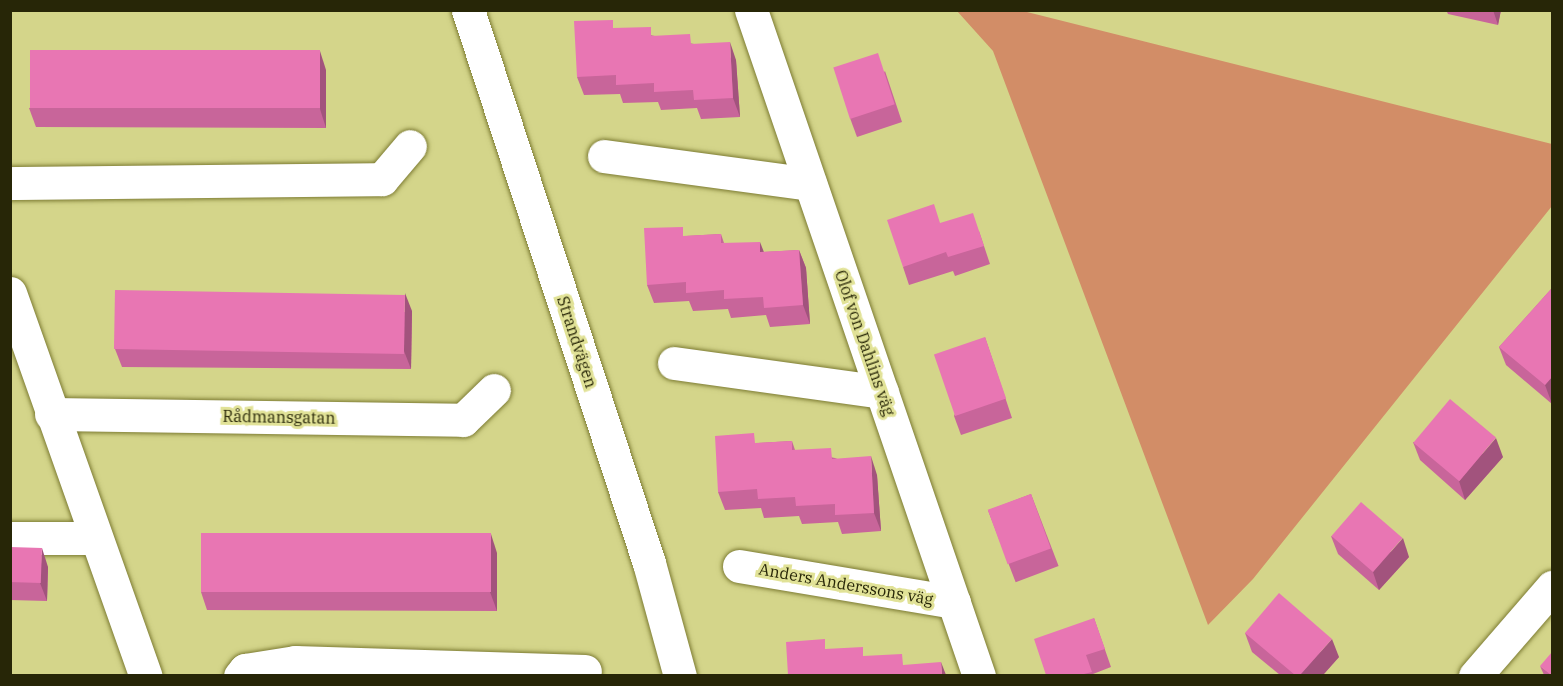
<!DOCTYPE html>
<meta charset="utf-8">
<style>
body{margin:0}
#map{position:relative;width:1563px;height:686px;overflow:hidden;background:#d4d58a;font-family:"IBM Plex Serif",serif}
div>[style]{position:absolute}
.green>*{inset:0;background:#d28d67}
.roads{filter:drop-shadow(0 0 2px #7d7c33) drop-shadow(0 0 2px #7d7c33)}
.minor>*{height:33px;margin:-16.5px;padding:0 16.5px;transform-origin:16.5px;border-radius:16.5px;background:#fff}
.wall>*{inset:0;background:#c8659a;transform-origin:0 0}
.shaded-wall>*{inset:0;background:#a2537d}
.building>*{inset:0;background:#e876b3;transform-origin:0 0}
span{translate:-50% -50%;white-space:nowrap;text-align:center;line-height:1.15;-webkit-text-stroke:6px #e1e297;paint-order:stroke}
.street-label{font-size:16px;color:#272607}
.frame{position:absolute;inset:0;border:12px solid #272607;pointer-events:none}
</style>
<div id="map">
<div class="green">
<div style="clip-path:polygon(957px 11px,1023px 11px,1552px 144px,1552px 206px,1253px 579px,1208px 625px,993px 51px)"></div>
</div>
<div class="roads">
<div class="minor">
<div style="left:468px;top:10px;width:582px;rotate:71.88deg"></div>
<div style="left:649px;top:563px;width:117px;rotate:74.7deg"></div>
<div style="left:751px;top:10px;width:704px;rotate:71.1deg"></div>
<div style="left:604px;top:156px;width:208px;rotate:7.7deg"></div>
<div style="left:10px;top:183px;width:372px;rotate:-0.6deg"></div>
<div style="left:382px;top:179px;width:43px;rotate:-49.7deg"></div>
<div style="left:10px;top:293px;width:406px;rotate:70.5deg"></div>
<div style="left:674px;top:363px;width:210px;rotate:7.9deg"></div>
<div style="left:51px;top:414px;width:412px;rotate:0.8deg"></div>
<div style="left:463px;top:420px;width:43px;rotate:-44.1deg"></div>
<div style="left:10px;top:538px;width:86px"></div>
<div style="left:739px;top:566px;width:218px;rotate:9.5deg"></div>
<div style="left:240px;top:676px;width:8px;rotate:-50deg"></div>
<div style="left:245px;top:670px;width:51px;rotate:-9.1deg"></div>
<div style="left:295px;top:662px;width:290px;rotate:1.8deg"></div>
<div style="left:1475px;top:676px;width:118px;rotate:-49.1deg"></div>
</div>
</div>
<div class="wall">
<div style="clip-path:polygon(1446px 10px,1501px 10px,1498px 25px,1448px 14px)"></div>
<div style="clip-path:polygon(616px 28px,694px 44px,736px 60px,740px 117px,701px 119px,697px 108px,661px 110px,658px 102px,623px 103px,620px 94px,584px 95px,577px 77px)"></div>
<div style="clip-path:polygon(326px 70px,326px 128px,36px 127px,29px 108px)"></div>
<div style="clip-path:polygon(885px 71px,902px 122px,857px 137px,850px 118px)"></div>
<div style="clip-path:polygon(941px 223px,979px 231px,990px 264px,955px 276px,953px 271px,909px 285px,903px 267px)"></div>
<div style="clip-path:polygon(721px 234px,724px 243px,764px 252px,799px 250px,806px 268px,810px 324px,770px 327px,766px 315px,731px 318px,728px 309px,693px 311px,689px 301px,654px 303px,647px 285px,686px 236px)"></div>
<div style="clip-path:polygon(1552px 288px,1552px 404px,1506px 365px,1499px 347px)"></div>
<div style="clip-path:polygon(412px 311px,411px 369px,122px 367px,115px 349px)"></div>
<div style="clip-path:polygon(985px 337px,1012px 418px,961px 435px,954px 416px)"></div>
<div style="clip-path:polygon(792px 441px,795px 450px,835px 458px,877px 475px,881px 531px,842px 534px,838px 522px,802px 524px,799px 516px,764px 518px,761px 508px,725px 510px,718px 492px,758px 443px)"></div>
<div style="clip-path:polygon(1413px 442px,1503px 457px,1465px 500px,1420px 460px)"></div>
<div style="left:1031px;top:494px;width:77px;height:46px;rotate:69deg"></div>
<div style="clip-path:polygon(1331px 536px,1409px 557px,1379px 590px,1338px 554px)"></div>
<div style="clip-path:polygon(10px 547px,48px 567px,47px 601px,10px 600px)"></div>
<div style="clip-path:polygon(497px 553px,497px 611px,207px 610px,201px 592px)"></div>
<div style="clip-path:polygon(1094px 618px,1111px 667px,1093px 674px,1094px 675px,1046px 675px)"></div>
<div style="clip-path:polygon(1245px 633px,1339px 657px,1323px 675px,1280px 675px,1252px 652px)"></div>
<div style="clip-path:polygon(1540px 666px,1552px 675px,1544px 675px)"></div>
</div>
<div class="shaded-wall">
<div style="clip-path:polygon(1493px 10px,1501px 10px,1498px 25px)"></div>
<div style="clip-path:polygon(730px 42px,736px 60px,740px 117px,733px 98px)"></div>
<div style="clip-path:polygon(320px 51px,326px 70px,326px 128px,320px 109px)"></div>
<div style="clip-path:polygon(760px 242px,767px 260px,760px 252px)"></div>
<div style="clip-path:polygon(799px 250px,806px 268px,810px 324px,803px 305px)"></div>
<div style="clip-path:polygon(405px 293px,412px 311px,411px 369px,404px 351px)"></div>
<div style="clip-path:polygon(1552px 377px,1552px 404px,1545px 385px)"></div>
<div style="clip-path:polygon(1496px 438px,1503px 457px,1465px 500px,1459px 481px)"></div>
<div style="clip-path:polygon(871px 456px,877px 475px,881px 531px,874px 513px)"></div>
<div style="clip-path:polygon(491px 534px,497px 553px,497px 611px,490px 592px)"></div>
<div style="clip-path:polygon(1403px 538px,1409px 557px,1379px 590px,1373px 572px)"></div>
<div style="clip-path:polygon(42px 548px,48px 567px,47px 601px,40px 583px)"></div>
<div style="clip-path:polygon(1332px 639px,1339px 657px,1323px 675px,1300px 675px)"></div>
<div style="clip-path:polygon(941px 662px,946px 675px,942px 675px)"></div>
</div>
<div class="building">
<div style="clip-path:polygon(613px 20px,613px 28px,651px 27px,651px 36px,690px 34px,691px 44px,730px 42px,733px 98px,694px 100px,693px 90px,654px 92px,654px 83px,616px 85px,616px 75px,577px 77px,574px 21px)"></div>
<div style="left:30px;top:50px;width:290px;height:58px"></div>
<div style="left:878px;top:53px;width:54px;height:47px;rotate:72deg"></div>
<div style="clip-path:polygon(934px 204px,940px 223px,973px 213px,984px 246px,948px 257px,946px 252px,903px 267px,887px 220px)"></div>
<div style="clip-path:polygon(683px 227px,683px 236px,721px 234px,721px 243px,760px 242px,760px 252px,799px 250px,803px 305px,764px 308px,763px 297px,724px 299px,724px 290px,686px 293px,686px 282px,647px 285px,644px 228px)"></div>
<div style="clip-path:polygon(1552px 288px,1552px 377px,1545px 385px,1499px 347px)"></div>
<div style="left:115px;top:290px;width:290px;height:59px;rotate:1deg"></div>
<div style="left:985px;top:337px;width:65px;height:54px;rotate:71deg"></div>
<div style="left:1450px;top:399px;width:60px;height:57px;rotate:40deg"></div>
<div style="clip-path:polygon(754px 433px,755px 443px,792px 441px,792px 450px,831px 448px,832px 459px,871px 456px,874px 513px,835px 515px,835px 504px,796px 506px,795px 497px,758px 499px,757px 489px,718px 492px,715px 436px)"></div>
<div style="left:1031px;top:494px;width:58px;height:46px;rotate:70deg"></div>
<div style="left:1361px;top:502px;width:55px;height:45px;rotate:41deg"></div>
<div style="left:201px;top:533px;width:290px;height:59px"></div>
<div style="left:10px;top:547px;width:32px;height:35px;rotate:2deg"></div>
<div style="clip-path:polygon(1279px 593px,1332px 639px,1300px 675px,1295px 675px,1245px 633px)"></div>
<div style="clip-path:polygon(1094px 618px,1105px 649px,1086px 655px,1092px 672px,1080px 675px,1046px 675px,1034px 639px)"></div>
<div style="clip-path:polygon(825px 639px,825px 649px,863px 647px,863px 656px,902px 654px,903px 665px,941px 662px,942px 675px,788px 675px,786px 642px)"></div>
<div style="clip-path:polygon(1552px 652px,1552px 675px,1551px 675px,1540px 666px)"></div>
</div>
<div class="street-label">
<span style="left:577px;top:342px;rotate:72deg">Strandvägen</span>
<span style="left:865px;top:343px;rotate:71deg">Olof von Dahlins väg</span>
<span style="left:279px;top:417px;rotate:1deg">Rådmansgatan</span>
<span style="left:846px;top:584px;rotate:10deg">Anders Anderssons väg</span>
</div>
<div class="frame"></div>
</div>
